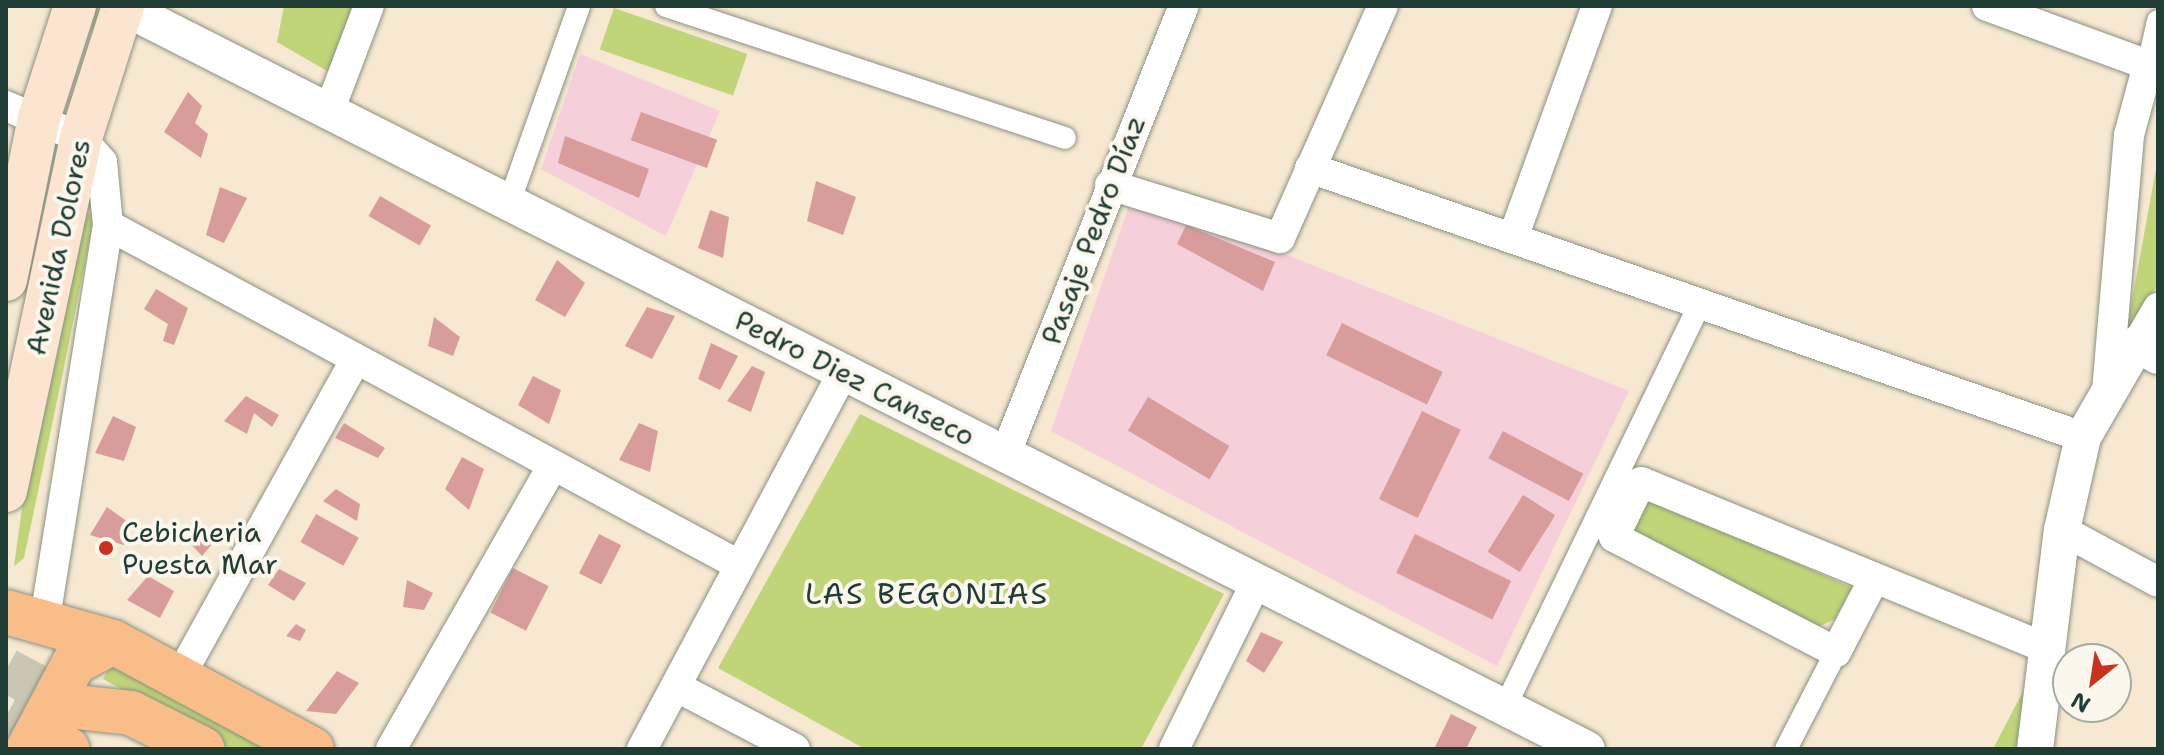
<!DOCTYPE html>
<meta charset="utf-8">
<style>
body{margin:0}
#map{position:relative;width:2164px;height:755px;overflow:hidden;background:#f6e8d1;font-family:"Shantell Sans",sans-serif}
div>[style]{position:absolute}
.built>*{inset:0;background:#f5cfda}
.green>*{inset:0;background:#c0d578;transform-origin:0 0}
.building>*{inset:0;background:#d89d9a;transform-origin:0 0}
.trunk-tunnel>*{height:44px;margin-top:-22px;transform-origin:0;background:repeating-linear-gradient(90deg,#cbc6b2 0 44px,transparent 0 66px)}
.roads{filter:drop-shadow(0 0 2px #8a9282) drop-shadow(0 0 2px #8a9282)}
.pedestrian>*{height:22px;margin:-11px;padding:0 11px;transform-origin:11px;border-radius:11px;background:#fff}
.minor>*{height:30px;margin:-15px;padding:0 15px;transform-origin:15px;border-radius:15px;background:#fff}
.tertiary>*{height:36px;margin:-18px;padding:0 18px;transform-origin:18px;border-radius:18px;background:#fff}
.secondary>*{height:42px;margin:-21px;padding:0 21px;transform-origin:21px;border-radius:21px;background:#fce5d0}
.primary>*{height:44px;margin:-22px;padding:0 22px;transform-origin:22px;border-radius:22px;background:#f8bd89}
.trunk>*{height:44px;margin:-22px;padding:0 22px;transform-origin:22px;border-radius:22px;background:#f8bd89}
.dots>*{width:22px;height:22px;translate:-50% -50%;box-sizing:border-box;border:4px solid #fbf7ec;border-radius:50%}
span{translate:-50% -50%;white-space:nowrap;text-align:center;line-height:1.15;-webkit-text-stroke:8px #fbf7ec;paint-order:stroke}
.street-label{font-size:28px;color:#1f3d34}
.poi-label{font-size:28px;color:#1f3d34}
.left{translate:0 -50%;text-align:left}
.neighbourhood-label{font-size:30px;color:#1f3d34;letter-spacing:2px}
.frame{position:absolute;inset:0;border:8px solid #1f3d34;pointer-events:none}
.north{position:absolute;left:2052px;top:643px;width:80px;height:80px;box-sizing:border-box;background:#fbf7ec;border:2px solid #a3ada2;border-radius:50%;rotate:210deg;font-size:22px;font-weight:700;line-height:32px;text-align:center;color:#1f3d34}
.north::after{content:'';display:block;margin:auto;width:28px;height:36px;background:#c8321e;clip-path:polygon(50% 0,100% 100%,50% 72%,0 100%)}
</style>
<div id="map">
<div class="built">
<div style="clip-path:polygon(580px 54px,720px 111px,666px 236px,541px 169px)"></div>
<div style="clip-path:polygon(1133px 194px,1629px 391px,1497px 666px,1051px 431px)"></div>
</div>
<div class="green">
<div style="left:92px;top:6px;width:17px;height:88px"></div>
<div style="clip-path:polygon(284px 6px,357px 6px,334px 75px,277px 42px)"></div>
<div style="left:614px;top:8px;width:141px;height:44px;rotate:19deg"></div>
<div style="clip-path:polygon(2158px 158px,2158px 284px,2125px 339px)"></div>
<div style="clip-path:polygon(86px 212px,94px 218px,62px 377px,24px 558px,14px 566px,26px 480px)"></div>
<div style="clip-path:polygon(860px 414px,1224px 594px,1141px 749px,865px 749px,718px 668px)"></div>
<div style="clip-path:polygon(1644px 494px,1852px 588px,1835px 619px,1818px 627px,1629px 529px)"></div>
<div style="clip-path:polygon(112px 662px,276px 749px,231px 749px,103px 679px)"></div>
<div style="clip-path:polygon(2030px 678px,2017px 749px,1993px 749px)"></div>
</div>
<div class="building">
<div style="clip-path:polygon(188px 92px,202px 106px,195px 123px,208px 134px,201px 158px,164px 132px)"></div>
<div style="left:641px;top:112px;width:81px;height:30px;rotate:20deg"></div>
<div style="clip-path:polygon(565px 136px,649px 169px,639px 198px,558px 163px)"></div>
<div style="clip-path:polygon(816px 181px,856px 197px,843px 235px,807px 221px)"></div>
<div style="clip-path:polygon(220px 187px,247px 198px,224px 243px,206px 235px)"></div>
<div style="left:380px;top:196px;width:59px;height:23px;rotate:30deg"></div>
<div style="clip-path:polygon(710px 210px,729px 217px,723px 258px,698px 248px)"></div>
<div style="clip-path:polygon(1186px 225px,1275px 262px,1263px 291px,1177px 244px)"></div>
<div style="clip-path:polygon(557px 260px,585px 283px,565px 317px,535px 300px)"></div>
<div style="clip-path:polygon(156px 289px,188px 308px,174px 345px,163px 341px,168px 324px,144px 309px)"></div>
<div style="clip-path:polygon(647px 307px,675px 316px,652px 359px,625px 346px)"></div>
<div style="clip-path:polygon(434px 317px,460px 337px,453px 356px,428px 346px)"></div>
<div style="left:1342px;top:323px;width:112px;height:36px;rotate:26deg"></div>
<div style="clip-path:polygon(711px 343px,738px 356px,720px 390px,698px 379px)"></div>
<div style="clip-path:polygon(752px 366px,765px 372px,751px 412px,727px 401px)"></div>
<div style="clip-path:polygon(533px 376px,561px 390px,549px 424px,518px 405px)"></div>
<div style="clip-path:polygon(246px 396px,279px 415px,272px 427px,254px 413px,247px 434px,224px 421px)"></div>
<div style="left:1148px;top:397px;width:95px;height:39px;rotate:31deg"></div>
<div style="left:1422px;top:411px;width:43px;height:98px;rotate:26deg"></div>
<div style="clip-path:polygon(113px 416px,136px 427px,124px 461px,95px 453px)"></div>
<div style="clip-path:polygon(344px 423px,385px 448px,378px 458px,335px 438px)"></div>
<div style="clip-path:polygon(639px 423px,658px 431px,650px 472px,619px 460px)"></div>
<div style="left:1503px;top:431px;width:91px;height:31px;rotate:28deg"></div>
<div style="clip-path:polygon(462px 457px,484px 469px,469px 510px,445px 489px)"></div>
<div style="clip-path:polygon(336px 489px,360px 504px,357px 521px,323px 501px)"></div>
<div style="left:1523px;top:495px;width:38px;height:67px;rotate:32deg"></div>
<div style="clip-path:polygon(107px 507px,132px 525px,124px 545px,90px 535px)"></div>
<div style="left:316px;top:514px;width:49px;height:32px;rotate:29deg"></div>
<div style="clip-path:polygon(194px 521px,218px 537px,202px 556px,181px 533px)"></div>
<div style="left:599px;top:534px;width:25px;height:44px;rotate:27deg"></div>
<div style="left:1415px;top:534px;width:107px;height:43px;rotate:26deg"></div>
<div style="left:513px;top:568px;width:40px;height:50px;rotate:27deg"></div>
<div style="clip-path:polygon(279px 569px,306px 583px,294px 601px,268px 585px)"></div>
<div style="clip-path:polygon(148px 576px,174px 591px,160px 618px,127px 600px)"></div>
<div style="clip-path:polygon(407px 580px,433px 593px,424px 610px,403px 607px)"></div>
<div style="clip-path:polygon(296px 624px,306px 630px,300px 641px,286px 636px)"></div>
<div style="clip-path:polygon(1261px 632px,1283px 642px,1264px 673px,1246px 661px)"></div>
<div style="clip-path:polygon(337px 671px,359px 683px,336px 714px,306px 711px)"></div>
<div style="clip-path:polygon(1451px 714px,1477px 727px,1466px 749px,1434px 749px)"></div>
</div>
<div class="trunk-tunnel">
<div style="left:6px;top:670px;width:68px;rotate:28.1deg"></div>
<div style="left:6px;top:716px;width:48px;rotate:28.7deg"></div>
</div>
<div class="roads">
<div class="pedestrian">
<div style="left:666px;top:6px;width:420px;rotate:18.3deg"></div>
<div style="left:2148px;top:65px;width:45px;rotate:-77.2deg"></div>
<div style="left:509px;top:203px;width:209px;rotate:-70.4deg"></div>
<div style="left:1505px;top:707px;width:451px;rotate:-64.2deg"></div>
<div style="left:1786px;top:749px;width:109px;rotate:-62.7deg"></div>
</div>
<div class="minor">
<div style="left:1987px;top:6px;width:171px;rotate:20.1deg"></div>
<div style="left:2148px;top:65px;width:73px;rotate:105.2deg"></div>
<div style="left:2129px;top:135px;width:260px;rotate:94.9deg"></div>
<div style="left:6px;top:106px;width:82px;rotate:23.1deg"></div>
<div style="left:81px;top:138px;width:32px;rotate:49deg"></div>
<div style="left:102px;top:162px;width:63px;rotate:84.6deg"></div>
<div style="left:108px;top:225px;width:399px;rotate:99.1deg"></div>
<div style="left:330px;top:109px;width:110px;rotate:-69.3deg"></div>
<div style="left:1310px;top:168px;width:818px;rotate:19.19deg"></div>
<div style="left:1110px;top:185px;width:178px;rotate:17.3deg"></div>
<div style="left:1280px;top:238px;width:254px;rotate:-66.1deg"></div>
<div style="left:108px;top:225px;width:717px;rotate:28.32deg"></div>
<div style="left:1514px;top:235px;width:244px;rotate:-70.1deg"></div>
<div style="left:2137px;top:344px;width:42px;rotate:-59.7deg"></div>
<div style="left:1005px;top:455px;width:483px;rotate:-68.3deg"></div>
<div style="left:2062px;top:530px;width:109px;rotate:28.4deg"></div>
<div style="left:1874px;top:579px;width:82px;rotate:117.5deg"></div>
<div style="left:1836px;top:652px;width:250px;rotate:-152.6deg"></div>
<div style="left:1614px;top:537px;width:61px;rotate:-63.9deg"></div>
<div style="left:1641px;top:482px;width:442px;rotate:22.3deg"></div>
<div style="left:179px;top:678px;width:365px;rotate:-61deg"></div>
<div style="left:677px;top:687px;width:133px;rotate:27.7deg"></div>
<div style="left:391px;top:749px;width:327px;rotate:-60.3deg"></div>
<div style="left:642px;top:749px;width:427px;rotate:-61.9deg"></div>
<div style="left:1174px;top:749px;width:186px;rotate:-63.8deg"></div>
</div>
<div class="tertiary">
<div style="left:123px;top:7px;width:1641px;rotate:26.88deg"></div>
<div style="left:2035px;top:749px;width:221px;rotate:-83deg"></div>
<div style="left:2062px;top:530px;width:95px;rotate:-77.3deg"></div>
<div style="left:2083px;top:437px;width:108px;rotate:-59.9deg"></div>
<div style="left:2137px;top:344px;width:24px;rotate:30deg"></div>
</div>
<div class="secondary">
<div style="left:6px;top:280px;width:165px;rotate:-78.5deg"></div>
<div style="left:39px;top:118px;width:118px;rotate:-72.2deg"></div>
<div style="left:6px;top:491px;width:361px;rotate:-78deg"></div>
<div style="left:81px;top:138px;width:139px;rotate:-72.3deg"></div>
</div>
<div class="primary">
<div style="left:6px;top:612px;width:111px;rotate:15.7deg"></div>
<div style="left:113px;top:642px;width:226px;rotate:28.3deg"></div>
<div style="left:28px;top:749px;width:98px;rotate:-61.9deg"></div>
<div style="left:74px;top:663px;width:44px;rotate:-28.3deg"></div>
</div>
<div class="trunk">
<div style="left:76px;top:707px;width:55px;rotate:6.2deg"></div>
<div style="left:131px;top:713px;width:80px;rotate:26.6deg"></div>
<div style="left:48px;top:739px;width:22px;rotate:27deg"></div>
</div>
</div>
<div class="dots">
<div style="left:106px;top:548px;background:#c8321e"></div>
</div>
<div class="street-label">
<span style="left:1093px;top:230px;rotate:-69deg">Pasaje Pedro Díaz</span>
<span style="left:58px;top:247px;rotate:-78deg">Avenida Dolores</span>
<span style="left:855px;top:378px;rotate:27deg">Pedro Diez Canseco</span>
</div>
<div class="poi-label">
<span class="left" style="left:122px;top:548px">Cebicheria<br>Puesta Mar</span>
</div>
<div class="neighbourhood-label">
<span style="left:927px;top:594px">LAS BEGONIAS</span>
</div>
<div class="frame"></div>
<div class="north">N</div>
</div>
